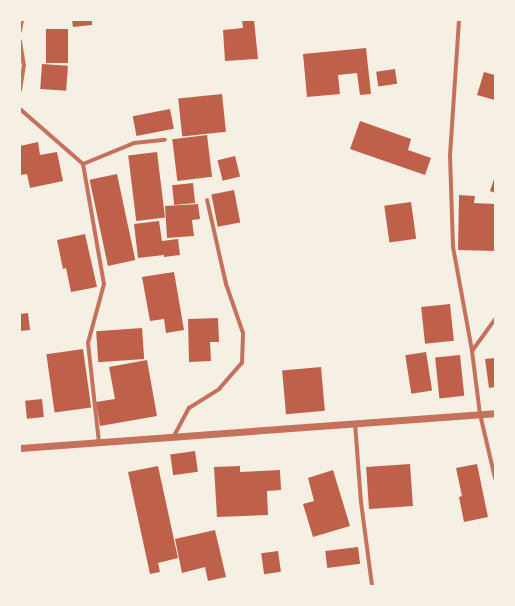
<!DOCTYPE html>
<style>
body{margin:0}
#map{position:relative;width:515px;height:606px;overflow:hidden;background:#f6efe4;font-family:"IBM Plex Serif",serif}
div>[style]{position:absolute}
.building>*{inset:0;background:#bf614a;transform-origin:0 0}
.minor>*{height:4px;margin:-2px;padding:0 2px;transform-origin:2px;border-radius:2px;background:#c5725c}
.tertiary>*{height:7px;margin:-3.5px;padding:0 3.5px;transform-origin:3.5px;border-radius:3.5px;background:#c5725c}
span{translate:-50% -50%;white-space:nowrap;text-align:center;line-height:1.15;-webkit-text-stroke:4px #f6efe4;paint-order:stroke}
.frame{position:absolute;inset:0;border:21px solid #f6efe4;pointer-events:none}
</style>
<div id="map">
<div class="building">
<div style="clip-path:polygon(72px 20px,92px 20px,92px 25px,73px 27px)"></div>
<div style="clip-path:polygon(242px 20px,254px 20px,258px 59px,225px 61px,223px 30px,243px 28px)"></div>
<div style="left:46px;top:29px;width:22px;height:34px"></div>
<div style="clip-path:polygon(366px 48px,371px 94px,360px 95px,357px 73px,338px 75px,340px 94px,307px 97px,303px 54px)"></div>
<div style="left:42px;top:64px;width:26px;height:25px;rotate:4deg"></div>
<div style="left:395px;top:69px;width:15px;height:19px;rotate:82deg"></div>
<div style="clip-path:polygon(484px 72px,495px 75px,495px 100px,477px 95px)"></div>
<div style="left:222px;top:94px;width:38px;height:44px;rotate:84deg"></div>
<div style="left:170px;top:109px;width:20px;height:38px;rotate:79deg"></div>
<div style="clip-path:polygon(360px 121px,411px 139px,408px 150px,431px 158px,425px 175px,350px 149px)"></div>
<div style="left:207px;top:135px;width:42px;height:35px;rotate:83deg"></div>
<div style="clip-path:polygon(38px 142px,40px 155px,57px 152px,63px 181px,30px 188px,27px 174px,20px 175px,20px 146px)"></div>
<div style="left:157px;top:152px;width:66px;height:29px;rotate:83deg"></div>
<div style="left:235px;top:156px;width:21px;height:18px;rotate:76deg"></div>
<div style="left:117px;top:174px;width:88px;height:28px;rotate:78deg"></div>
<div style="clip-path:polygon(495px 176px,495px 193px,490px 191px)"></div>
<div style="left:193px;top:183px;width:20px;height:21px;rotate:84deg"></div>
<div style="left:234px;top:190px;width:33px;height:23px;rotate:79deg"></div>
<div style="clip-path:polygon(459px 195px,475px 196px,474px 203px,495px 204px,495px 251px,458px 250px)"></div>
<div style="left:411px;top:202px;width:37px;height:27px;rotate:82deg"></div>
<div style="clip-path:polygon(198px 204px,200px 219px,192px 220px,194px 236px,167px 238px,165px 206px)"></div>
<div style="clip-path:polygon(159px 221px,162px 241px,178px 239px,180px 255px,164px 257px,164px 255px,138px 258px,134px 224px)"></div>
<div style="clip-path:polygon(85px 234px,97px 287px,71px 292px,66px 268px,63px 269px,57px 240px)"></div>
<div style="clip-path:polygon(174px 272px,184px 330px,166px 333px,164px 319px,150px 321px,142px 277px)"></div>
<div style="left:450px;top:304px;width:37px;height:29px;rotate:84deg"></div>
<div style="clip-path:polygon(28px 313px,30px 330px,20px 331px,20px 314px)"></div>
<div style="clip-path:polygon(218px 318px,219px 342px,210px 342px,211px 361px,189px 362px,188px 319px)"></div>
<div style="left:142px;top:328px;width:31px;height:46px;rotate:86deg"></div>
<div style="left:83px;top:349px;width:59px;height:37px;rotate:82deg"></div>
<div style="left:426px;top:352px;width:39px;height:21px;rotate:81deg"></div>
<div style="left:460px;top:355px;width:41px;height:25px;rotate:84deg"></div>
<div style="clip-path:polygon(495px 358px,495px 387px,489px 388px,485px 359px)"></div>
<div style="clip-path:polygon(147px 360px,157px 416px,100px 426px,96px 402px,115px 399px,109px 367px)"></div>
<div style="left:321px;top:367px;width:44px;height:39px;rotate:85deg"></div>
<div style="left:42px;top:399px;width:18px;height:17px;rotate:84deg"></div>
<div style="left:195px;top:451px;width:21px;height:25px;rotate:82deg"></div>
<div style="left:410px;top:464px;width:42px;height:44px;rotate:86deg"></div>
<div style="clip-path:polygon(477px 464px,488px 517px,464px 522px,459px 497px,462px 496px,456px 468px)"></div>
<div style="clip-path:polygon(158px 466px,178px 558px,158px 563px,160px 572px,150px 574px,128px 472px)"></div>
<div style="clip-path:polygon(240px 466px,240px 472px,280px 470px,281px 490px,267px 491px,268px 515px,217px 517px,214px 467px)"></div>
<div style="clip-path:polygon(333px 470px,350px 526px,313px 537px,303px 504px,314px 501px,308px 478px)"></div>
<div style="clip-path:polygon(215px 530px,226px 577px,208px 581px,205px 567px,182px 573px,175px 539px)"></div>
<div style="left:358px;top:547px;width:17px;height:33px;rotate:83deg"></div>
<div style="left:278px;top:551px;width:21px;height:17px;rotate:82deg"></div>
</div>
<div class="minor">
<div style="left:459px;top:20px;width:136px;rotate:93.8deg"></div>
<div style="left:450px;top:156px;width:91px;rotate:88.1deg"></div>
<div style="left:453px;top:247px;width:106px;rotate:79.6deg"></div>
<div style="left:472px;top:351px;width:64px;rotate:82.8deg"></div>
<div style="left:480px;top:414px;width:66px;rotate:76.8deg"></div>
<div style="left:20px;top:31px;width:11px;rotate:-80deg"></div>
<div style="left:20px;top:41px;width:24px;rotate:81deg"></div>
<div style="left:24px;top:65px;width:25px;rotate:99deg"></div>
<div style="left:20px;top:109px;width:84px;rotate:41.1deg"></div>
<div style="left:83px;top:164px;width:55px;rotate:-22.4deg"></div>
<div style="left:134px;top:143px;width:31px;rotate:-6deg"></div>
<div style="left:83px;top:164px;width:122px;rotate:80.1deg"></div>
<div style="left:104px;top:284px;width:61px;rotate:105.2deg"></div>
<div style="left:88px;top:343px;width:100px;rotate:83.7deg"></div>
<div style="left:472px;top:351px;width:39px;rotate:-54deg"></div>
<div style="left:355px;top:423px;width:79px;rotate:85.7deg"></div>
<div style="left:361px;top:502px;width:85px;rotate:82.5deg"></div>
<div style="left:174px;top:436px;width:32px;rotate:-62deg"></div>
<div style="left:189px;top:408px;width:36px;rotate:-32deg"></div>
<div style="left:219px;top:389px;width:35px;rotate:-49deg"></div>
<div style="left:242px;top:363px;width:30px;rotate:-88deg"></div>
<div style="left:243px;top:333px;width:52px;rotate:-109.1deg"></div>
<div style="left:226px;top:284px;width:86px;rotate:-102.7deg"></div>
</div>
<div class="tertiary">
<div style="left:20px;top:448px;width:476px;rotate:-4.2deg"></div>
</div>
<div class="frame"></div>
</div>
